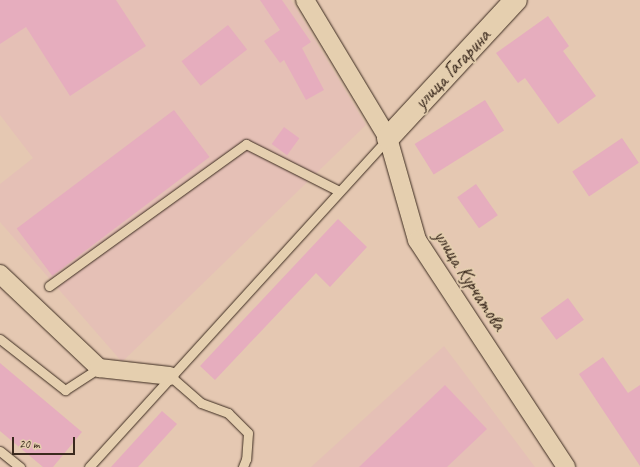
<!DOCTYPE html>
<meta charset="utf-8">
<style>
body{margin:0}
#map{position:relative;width:640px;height:467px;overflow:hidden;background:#e5c8b2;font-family:Caveat,sans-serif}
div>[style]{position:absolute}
.built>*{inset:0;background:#e5c0b6}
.building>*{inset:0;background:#e6adbe;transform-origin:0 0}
.roads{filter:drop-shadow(0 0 1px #3b2a1e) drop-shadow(0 0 1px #3b2a1e)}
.service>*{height:9px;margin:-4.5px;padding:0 4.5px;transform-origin:4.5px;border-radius:4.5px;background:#e5cfaf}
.minor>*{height:18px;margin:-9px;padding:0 9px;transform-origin:9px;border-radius:9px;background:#e5cfaf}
.tertiary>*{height:22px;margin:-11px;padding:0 11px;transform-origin:11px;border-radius:11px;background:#e5cfaf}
span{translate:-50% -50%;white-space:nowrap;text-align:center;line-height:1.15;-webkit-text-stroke:3.5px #e5cfaf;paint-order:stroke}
.street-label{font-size:20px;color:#3b2a1e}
.scale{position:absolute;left:12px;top:437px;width:63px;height:18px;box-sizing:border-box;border:2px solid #3b2a1e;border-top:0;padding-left:5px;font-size:12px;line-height:14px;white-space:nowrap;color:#3b2a1e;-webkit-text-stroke:3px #e5cfaf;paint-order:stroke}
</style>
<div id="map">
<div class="built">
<div style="clip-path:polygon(0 0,291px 0,366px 125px,122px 362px,0 222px,0 184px,33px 158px,0 115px)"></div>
<div style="clip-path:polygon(444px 346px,535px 467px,311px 467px)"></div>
</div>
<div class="building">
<div style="clip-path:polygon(0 0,116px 0,146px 46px,70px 96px,26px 27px,0 44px)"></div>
<div style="clip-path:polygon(260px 0,282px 0,311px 42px,302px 48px,324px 90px,306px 100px,284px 60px,280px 63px,264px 41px,280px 30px)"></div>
<div style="clip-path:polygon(548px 16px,569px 46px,563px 51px,596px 96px,558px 124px,525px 78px,518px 83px,496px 53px)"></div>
<div style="left:228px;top:25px;width:31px;height:59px;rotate:52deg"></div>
<div style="left:485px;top:100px;width:36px;height:83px;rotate:58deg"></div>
<div style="left:174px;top:110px;width:59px;height:197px;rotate:53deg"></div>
<div style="left:284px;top:127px;width:19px;height:21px;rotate:36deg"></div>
<div style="left:622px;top:138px;width:30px;height:60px;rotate:56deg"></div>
<div style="left:476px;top:184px;width:38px;height:23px;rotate:55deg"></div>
<div style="clip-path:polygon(338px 219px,367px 247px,330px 287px,316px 273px,215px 380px,200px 366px)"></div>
<div style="left:568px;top:298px;width:27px;height:34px;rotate:54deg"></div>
<div style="clip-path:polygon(603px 357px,628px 393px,640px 385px,640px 466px,579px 374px)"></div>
<div style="clip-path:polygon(0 363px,82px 432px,53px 467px,43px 467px,0 431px)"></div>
<div style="clip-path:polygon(445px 385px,487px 429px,447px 467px,359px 467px)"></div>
<div style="clip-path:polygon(162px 411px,177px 424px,138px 467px,111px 467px)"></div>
</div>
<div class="roads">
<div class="service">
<div style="left:49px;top:286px;width:243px;rotate:-35.8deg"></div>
<div style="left:246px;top:144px;width:104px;rotate:26.8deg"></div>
<div style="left:0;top:339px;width:83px;rotate:38.1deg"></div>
<div style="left:65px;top:390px;width:40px;rotate:-32.9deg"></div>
<div style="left:170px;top:376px;width:41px;rotate:41.1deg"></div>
<div style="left:201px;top:403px;width:29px;rotate:20deg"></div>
<div style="left:228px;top:413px;width:28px;rotate:45deg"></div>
<div style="left:248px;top:433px;width:26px;rotate:94deg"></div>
<div style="left:246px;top:459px;width:9px;rotate:111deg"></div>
<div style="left:0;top:451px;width:26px;rotate:39deg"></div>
<div style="left:89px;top:467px;width:445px;rotate:-47.7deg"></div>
</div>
<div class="minor">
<div style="left:305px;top:0;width:161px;rotate:59deg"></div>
<div style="left:388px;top:138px;width:106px;rotate:74.1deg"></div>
<div style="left:417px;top:240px;width:272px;rotate:56.7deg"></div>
<div style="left:0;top:274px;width:137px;rotate:43.5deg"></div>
<div style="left:99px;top:368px;width:71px;rotate:6.4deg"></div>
</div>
<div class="tertiary">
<div style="left:388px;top:138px;width:188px;rotate:-47.2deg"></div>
</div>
</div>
<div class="street-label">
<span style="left:452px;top:69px;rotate:-47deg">улица Гагарина</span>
<span style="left:470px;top:280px;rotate:57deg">улица Курчатова</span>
</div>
<div class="scale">20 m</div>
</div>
